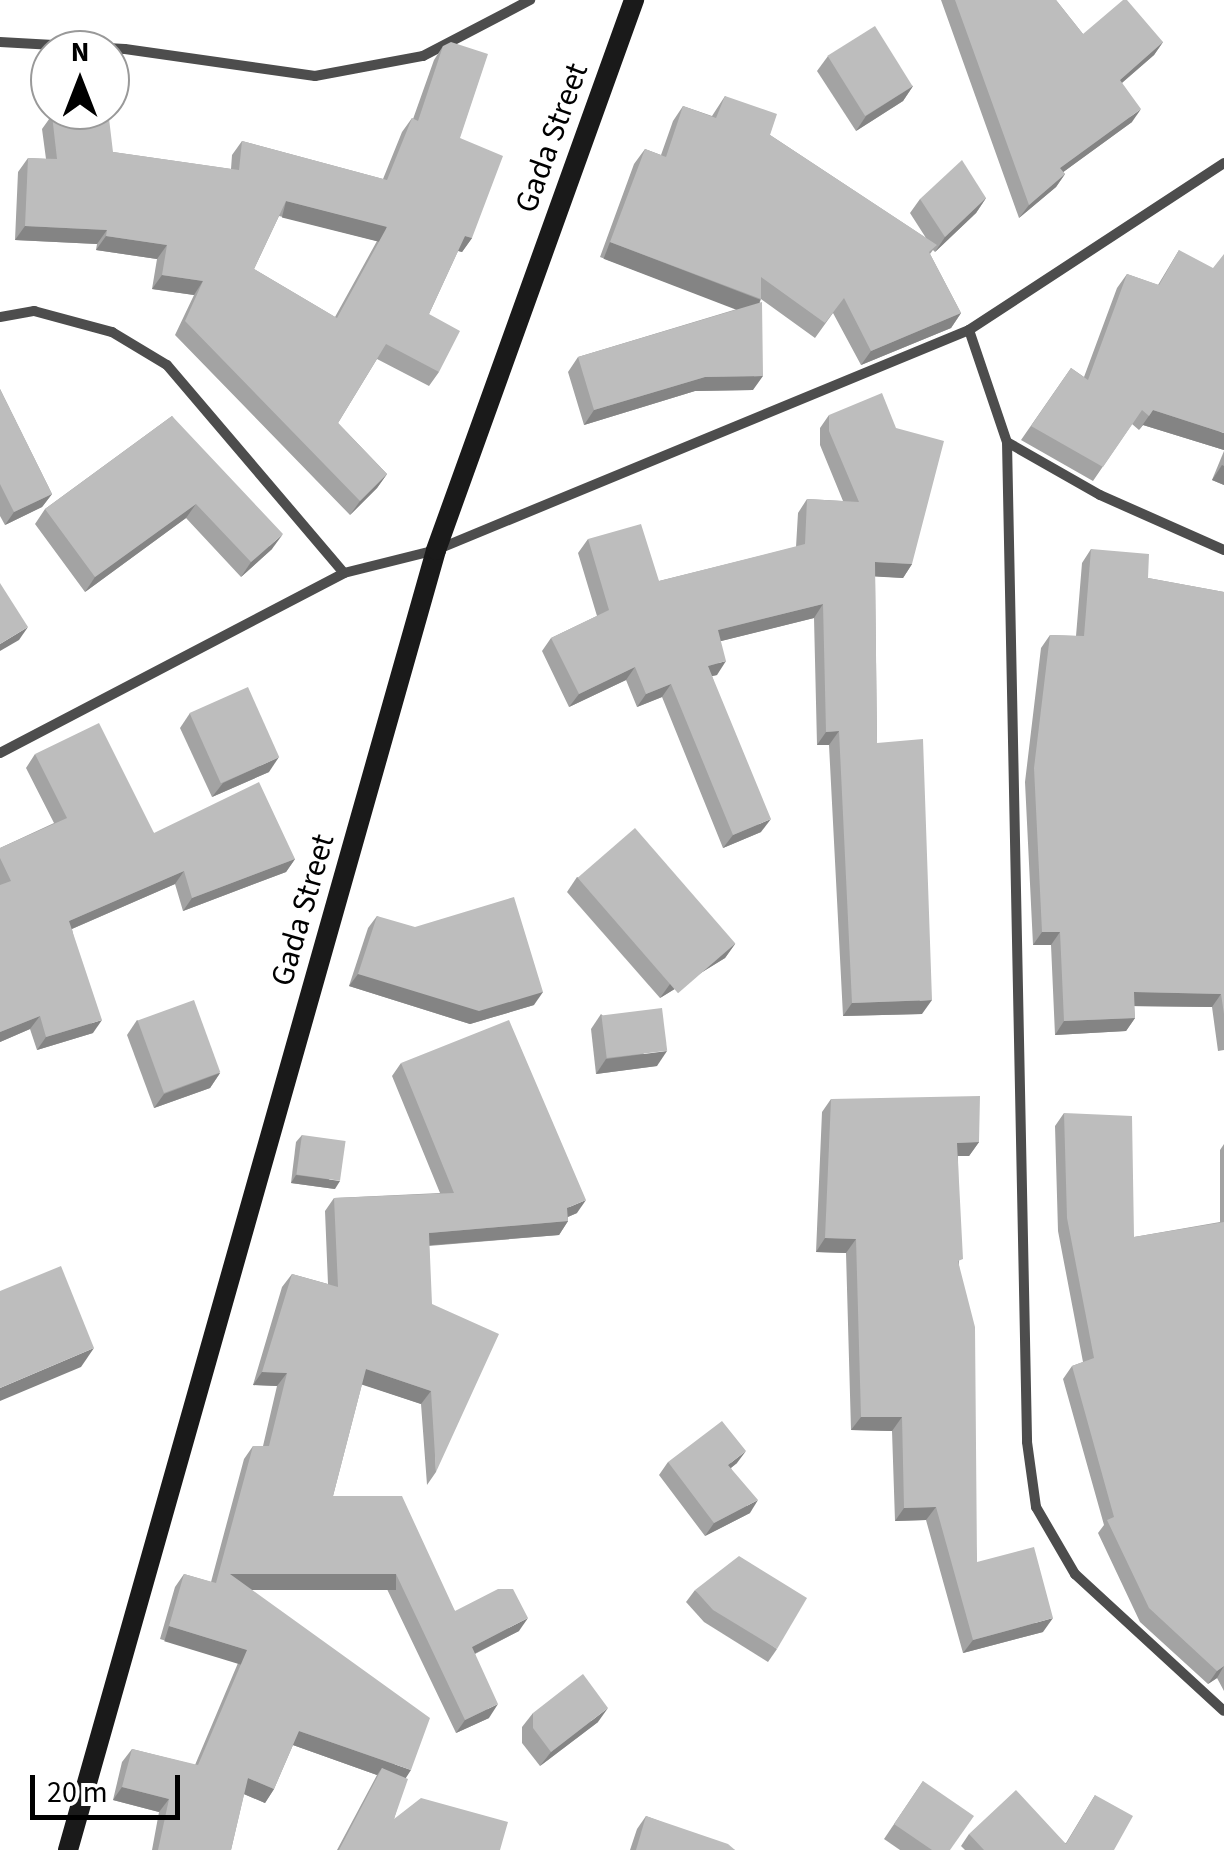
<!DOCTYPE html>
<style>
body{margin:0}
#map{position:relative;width:1224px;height:1850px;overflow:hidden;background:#fff;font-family:"Source Sans 3",sans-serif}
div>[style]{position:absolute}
.street>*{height:10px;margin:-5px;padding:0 5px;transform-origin:5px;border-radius:5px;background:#4d4d4d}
.secondary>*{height:20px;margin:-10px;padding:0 10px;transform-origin:10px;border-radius:10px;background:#1a1a1a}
.wall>*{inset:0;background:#a3a3a3}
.shaded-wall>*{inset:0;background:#848484;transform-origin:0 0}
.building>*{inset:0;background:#bdbdbd;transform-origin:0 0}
span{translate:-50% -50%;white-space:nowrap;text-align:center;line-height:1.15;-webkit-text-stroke:8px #fff;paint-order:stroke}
.street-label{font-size:32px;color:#000}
.north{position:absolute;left:30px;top:30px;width:100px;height:100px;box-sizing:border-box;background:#fff;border:2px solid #999;border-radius:50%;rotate:0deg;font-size:28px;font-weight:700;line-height:40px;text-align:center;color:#000}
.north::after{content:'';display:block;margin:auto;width:35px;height:45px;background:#000;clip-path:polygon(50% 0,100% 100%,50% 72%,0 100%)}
.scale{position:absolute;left:30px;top:1775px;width:150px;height:45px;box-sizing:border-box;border:5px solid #000;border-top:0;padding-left:12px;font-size:30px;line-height:35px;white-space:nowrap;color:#000;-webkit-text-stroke:8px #fff;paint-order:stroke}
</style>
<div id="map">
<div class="street">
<div style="left:0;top:42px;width:125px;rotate:3.2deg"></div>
<div style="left:125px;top:49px;width:192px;rotate:8.1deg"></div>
<div style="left:315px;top:76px;width:110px;rotate:-10.5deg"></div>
<div style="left:423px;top:56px;width:121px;rotate:-27.6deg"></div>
<div style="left:0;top:317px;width:35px;rotate:-10deg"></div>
<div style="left:34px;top:311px;width:81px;rotate:15.1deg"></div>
<div style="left:112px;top:332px;width:64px;rotate:31deg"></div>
<div style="left:167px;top:365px;width:273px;rotate:49.6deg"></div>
<div style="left:969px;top:330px;width:118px;rotate:71.3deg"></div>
<div style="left:1007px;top:442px;width:1000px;rotate:88.85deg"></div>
<div style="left:1027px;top:1442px;width:66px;rotate:82.1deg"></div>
<div style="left:1036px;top:1507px;width:78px;rotate:59.8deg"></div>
<div style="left:1075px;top:1574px;width:202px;rotate:42.6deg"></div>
<div style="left:1007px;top:442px;width:107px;rotate:29.7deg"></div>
<div style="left:1100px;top:495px;width:136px;rotate:23.9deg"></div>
<div style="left:0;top:753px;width:388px;rotate:-27.6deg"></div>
<div style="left:344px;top:573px;width:95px;rotate:-14deg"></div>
<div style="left:436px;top:550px;width:577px;rotate:-22.43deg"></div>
<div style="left:969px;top:330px;width:305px;rotate:-33.2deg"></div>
</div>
<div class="secondary">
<div style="left:68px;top:1850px;width:1351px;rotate:-74.19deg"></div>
<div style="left:436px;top:550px;width:585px;rotate:-70.2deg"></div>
</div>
<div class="wall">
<div style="clip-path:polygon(941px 0,1056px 0,1083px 34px,1163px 42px,1154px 55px,1122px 83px,1132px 122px,1063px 172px,1065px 174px,1056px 187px,1019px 218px)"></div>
<div style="clip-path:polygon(evenodd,443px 46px,460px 138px,472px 238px,462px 252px,458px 251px,429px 314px,439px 372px,429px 386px,377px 359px,338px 423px,387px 474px,377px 488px,350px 515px,175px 335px,194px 295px,152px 289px,157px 259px,96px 250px,97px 244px,15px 240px,18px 172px,28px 158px,46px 159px,42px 129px,52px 115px,113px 152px,231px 169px,232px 155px,242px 141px,383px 179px,402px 132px,412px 118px,413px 119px,434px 60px,443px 46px,279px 216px,377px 241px,335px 317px,254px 269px,279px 216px)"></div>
<div style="clip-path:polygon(828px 56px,913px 86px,903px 101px,856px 131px,817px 71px)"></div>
<div style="clip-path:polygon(725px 96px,770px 135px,926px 238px,910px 213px,920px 199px,986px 198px,976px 213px,935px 252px,933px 250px,930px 254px,961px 313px,951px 328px,861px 365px,833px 313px,815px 338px,761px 299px,760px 302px,753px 390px,695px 391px,584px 425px,568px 372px,578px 357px,737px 309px,600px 257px,634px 164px,645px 149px,661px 155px,673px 121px,683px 106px,712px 116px)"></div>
<div style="clip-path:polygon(1179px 250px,1224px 450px,1143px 425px,1139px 430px,1132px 424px,1093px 481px,1021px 440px,1071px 368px,1084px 377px,1117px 288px,1127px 274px,1158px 285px)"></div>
<div style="clip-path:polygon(0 389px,52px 494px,42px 507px,5px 525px,0 516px)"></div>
<div style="clip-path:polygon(829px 415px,912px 564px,903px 578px,875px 576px,877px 743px,922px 1014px,843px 1016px,829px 745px,817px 745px,814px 618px,721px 641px,717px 675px,712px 676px,761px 832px,723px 848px,662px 697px,637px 707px,626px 680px,569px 707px,542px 651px,551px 638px,597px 616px,578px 553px,588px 539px,659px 581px,796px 547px,798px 513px,807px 499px,843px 501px,820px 445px,820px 428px)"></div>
<div style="clip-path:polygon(172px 416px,272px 549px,241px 577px,186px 518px,85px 592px,35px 524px,45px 509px)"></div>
<div style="clip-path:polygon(1224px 451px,1224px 485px,1212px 480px)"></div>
<div style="clip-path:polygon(1091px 549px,1148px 578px,1224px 592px,1224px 1050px,1218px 1051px,1212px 1007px,1134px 1006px,1135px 1018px,1126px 1031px,1055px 1035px,1051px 945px,1033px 945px,1025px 782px,1041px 648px,1050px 635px,1076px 636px,1082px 563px)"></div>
<div style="clip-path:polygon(190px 713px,269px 772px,212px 797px,180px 728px)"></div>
<div style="clip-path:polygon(35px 754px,154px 833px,295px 859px,286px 872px,183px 911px,175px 884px,72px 929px,93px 1033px,37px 1050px,30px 1029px,0 1042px,0 848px,54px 823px,26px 768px)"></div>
<div style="clip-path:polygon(577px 877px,735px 944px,725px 958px,660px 998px,567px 892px)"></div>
<div style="clip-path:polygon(377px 916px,534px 1005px,470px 1024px,349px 986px,368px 928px)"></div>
<div style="clip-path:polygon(601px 1014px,657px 1066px,596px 1074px,591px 1029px)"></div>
<div style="clip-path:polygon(137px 1020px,220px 1073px,210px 1088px,154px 1108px,127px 1035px)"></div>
<div style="clip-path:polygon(401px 1063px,577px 1213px,568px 1217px,568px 1221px,559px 1235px,429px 1246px,436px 1472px,427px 1485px,421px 1404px,362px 1384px,333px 1496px,455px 1611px,519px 1631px,475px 1654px,489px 1718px,456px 1733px,386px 1587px,249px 1587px,406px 1778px,394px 1819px,500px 1850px,337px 1850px,377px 1775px,293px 1745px,274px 1789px,265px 1803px,244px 1794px,231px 1850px,152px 1850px,159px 1812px,113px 1800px,122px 1762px,132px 1749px,195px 1765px,238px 1663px,160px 1639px,175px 1587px,184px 1574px,211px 1582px,244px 1459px,253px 1446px,263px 1446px,277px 1386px,253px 1385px,282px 1287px,292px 1274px,328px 1284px,325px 1211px,334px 1198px,440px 1193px,392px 1076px)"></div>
<div style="clip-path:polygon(831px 1099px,979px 1142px,969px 1156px,958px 1156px,959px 1265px,977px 1562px,1043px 1632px,963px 1653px,926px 1520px,895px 1521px,892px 1431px,851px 1430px,846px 1253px,816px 1252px,822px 1112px)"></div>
<div style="clip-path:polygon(1064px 1113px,1134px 1237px,1220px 1222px,1220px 1150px,1224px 1144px,1224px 1691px,1217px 1678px,1208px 1684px,1140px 1622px,1098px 1533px,1104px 1525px,1063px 1379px,1072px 1366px,1083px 1362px,1058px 1231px,1055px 1126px)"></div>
<div style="clip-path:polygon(302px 1135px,335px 1189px,291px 1183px,296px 1142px)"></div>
<div style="clip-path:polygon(668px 1462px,737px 1463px,731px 1468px,750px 1513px,705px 1536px,659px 1475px)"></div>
<div style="clip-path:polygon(695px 1590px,777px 1649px,768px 1662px,704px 1622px,686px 1602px)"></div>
<div style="clip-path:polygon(533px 1713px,598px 1722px,540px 1766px,522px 1743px,522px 1727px)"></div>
<div style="clip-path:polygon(923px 1781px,950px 1850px,900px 1850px,884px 1839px)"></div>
<div style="clip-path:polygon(1095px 1795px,1114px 1850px,965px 1850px,961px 1846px,969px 1834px,1066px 1843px)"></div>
<div style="clip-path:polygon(646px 1816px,735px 1850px,630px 1850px,637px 1829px)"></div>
</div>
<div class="shaded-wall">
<div style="clip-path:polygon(1163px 42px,1154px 55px,1110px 93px,1120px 80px)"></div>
<div style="clip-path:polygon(913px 86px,903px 101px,856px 131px,866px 116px)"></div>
<div style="clip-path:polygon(1141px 109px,1132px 122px,1051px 181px,1060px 168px)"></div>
<div style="clip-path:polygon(1065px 174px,1056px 187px,1019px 218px,1029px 205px)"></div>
<div style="clip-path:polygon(986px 198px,976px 213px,935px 252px,945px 237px)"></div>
<div style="left:286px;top:201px;width:104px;height:17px;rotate:14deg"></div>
<div style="clip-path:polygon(25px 226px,107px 230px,97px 244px,15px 240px)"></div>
<div style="clip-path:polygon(106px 236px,167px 245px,157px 259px,96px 250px)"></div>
<div style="clip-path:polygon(465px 236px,472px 238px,462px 252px,455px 250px)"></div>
<div style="left:610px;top:242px;width:161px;height:18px;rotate:21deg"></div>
<div style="clip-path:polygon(162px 275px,203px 281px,194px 295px,152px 289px)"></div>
<div style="clip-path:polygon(961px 313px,951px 328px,861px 365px,871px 351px)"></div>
<div style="clip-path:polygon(763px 376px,753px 390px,695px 391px,584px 425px,594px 410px,705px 377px)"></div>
<div style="clip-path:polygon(1153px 410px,1224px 433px,1224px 450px,1143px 425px,1139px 430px)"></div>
<div style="clip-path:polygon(1222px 465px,1224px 466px,1224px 485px,1212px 480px)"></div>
<div style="clip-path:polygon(387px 474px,377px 488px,350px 515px,360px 501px)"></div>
<div style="clip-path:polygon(52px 494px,42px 507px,5px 525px,14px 512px)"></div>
<div style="clip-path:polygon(196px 504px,186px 518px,85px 592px,95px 577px)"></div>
<div style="clip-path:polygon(283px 534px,272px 549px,241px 577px,251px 562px)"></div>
<div style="clip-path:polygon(875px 562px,912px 564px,903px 578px,865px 576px)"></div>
<div style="clip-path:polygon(823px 604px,814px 618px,709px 644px,718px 630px)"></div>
<div style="clip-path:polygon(28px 627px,19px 640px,0 651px,0 644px)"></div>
<div style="clip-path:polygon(726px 661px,717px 675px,698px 679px,708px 666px)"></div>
<div style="clip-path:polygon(635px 667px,626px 680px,569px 707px,579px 694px)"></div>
<div style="clip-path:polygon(671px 684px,662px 697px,637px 707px,646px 694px)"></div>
<div style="clip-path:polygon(839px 731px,829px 745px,817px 745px,826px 732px)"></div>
<div style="clip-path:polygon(279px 757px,269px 772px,212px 797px,223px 783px)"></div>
<div style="clip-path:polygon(771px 819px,761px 832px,723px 848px,733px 835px)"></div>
<div style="clip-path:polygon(295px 859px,286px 872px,183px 911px,192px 898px)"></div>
<div style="clip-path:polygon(184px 871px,175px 884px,60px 934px,69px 921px)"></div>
<div style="clip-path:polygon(1042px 932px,1060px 932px,1051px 945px,1033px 945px)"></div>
<div style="clip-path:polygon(735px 944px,725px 958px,660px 998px,670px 984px)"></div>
<div style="clip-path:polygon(358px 974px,543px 992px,534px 1005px,470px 1024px,349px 986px)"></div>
<div style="clip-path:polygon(1134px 992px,1221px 994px,1212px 1007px,1125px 1006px)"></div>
<div style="clip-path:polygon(932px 1000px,922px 1014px,843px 1016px,852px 1003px)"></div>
<div style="clip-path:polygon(40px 1016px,30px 1029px,0 1042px,0 1032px)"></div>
<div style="clip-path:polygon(1135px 1018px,1126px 1031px,1055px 1035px,1064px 1021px)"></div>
<div style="clip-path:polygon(102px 1020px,93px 1033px,37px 1050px,46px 1037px)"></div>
<div style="clip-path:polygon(667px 1051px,657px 1066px,596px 1074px,606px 1059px)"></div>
<div style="clip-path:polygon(220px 1073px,210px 1088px,154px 1108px,164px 1094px)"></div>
<div style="clip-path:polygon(979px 1142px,969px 1156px,948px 1156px,957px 1143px)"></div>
<div style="clip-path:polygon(296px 1175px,340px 1181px,335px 1189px,291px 1183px)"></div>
<div style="clip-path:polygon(586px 1200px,577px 1213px,558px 1221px,567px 1208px)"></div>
<div style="clip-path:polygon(568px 1221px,559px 1235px,420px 1246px,429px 1233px)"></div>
<div style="clip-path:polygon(825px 1238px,856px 1239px,846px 1253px,816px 1252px)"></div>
<div style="clip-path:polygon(94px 1348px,81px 1367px,0 1401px,0 1388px)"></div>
<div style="clip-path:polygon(366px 1369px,431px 1391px,421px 1404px,357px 1383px)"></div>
<div style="clip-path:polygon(262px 1372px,287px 1373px,277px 1386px,253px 1385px)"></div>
<div style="clip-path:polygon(861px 1417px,902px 1417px,892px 1431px,851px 1430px)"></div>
<div style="clip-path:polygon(746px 1451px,737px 1463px,719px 1477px,728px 1465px)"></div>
<div style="clip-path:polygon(758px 1500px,750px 1513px,705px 1536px,714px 1523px)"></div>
<div style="clip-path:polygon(936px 1507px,926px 1520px,895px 1521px,904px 1508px)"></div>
<div style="left:230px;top:1574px;width:166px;height:16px"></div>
<div style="clip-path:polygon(528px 1618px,519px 1631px,462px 1660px,472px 1647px)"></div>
<div style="clip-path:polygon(1053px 1618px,1043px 1632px,963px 1653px,973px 1640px)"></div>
<div style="left:169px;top:1626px;width:82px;height:16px;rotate:17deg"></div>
<div style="clip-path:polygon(1224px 1666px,1217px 1678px,1208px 1684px,1217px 1671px)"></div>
<div style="clip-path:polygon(498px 1704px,489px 1718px,456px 1733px,465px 1720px)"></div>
<div style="clip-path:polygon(608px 1708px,598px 1722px,540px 1766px,551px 1752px)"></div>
<div style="clip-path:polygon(299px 1731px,411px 1770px,402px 1784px,382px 1768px,377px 1775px,290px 1744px)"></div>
<div style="clip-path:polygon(248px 1778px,274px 1789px,265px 1803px,239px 1792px)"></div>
<div style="clip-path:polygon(122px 1787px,169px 1799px,159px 1812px,113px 1800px)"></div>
</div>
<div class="building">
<div style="clip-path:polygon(955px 0,1056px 0,1083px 34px,1123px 0,1127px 0,1163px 42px,1120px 80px,1141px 109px,1060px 168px,1065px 174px,1029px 205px)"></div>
<div style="left:875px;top:26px;width:71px;height:56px;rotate:58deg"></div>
<div style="clip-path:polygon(evenodd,451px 42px,488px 54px,460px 138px,503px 156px,472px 238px,465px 236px,429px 314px,460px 331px,439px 372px,386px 344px,338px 423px,387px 474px,360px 501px,185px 321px,203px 281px,162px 275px,167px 245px,106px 236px,107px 230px,25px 226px,28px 158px,57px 159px,52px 115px,108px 110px,113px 152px,239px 170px,242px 141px,387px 180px,412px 118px,418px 121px,443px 46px,451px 42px,286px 201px,387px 227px,337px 318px,254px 269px,286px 201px)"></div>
<div style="clip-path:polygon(725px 96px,777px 114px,770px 135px,937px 245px,929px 252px,961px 313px,871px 351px,844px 298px,825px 323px,761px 277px,761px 299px,610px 242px,645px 149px,666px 157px,683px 106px,716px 118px)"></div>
<div style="clip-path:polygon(962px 160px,986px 198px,945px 237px,920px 199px)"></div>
<div style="clip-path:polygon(1179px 250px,1213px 268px,1224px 254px,1224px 433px,1153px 410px,1149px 416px,1142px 410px,1103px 467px,1031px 426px,1071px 368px,1088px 380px,1127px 274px,1159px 285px)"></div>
<div style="clip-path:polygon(762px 302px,763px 376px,705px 377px,594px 410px,578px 357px)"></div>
<div style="clip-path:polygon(0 389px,52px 494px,14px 512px,0 484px)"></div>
<div style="clip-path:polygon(882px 393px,896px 428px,944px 441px,912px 564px,875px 562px,877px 743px,923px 739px,932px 1000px,852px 1003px,839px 731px,826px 732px,823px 604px,718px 630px,726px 661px,708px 666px,771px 819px,733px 835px,671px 684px,646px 694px,635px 667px,579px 694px,551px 638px,609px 610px,588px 539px,641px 524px,659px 581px,805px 544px,807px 499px,859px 502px,829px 431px,829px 415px)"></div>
<div style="clip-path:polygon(172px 416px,283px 534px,251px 562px,196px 504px,95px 577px,45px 509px)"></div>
<div style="clip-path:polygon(1091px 549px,1149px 554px,1148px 578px,1224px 592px,1224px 1014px,1221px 994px,1134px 992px,1135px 1018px,1064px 1021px,1060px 932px,1042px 932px,1034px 768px,1050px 635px,1084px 636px)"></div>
<div style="clip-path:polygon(0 583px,28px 627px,0 644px)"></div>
<div style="left:248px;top:687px;width:77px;height:64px;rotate:66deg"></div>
<div style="clip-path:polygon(99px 723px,154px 833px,259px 782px,295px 859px,192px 898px,184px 871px,69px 921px,102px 1020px,46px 1037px,40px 1016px,0 1032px,0 885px,11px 881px,0 858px,0 848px,67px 818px,35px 754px)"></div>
<div style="left:635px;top:828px;width:153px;height:76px;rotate:49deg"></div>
<div style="clip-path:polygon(514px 897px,543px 992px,479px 1011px,358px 974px,377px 916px,415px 927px)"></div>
<div style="left:194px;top:1000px;width:77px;height:60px;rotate:70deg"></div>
<div style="left:662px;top:1008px;width:43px;height:61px;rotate:83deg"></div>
<div style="clip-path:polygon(509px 1020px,586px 1200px,567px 1208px,568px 1221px,429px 1233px,432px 1304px,499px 1334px,436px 1472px,431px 1391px,366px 1369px,333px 1496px,402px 1496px,455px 1611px,498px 1589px,513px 1589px,528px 1618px,472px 1647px,498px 1704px,465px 1720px,396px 1574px,230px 1574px,430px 1718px,411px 1770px,299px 1731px,274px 1789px,248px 1778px,231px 1850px,158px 1850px,169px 1799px,122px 1787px,132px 1749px,198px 1765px,247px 1650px,169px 1626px,184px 1574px,216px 1583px,253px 1446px,269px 1446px,287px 1373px,262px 1372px,292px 1274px,338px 1287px,334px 1198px,454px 1193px,401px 1063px)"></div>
<div style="clip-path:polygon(980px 1096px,979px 1142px,957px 1143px,963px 1259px,958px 1261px,975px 1327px,977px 1562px,1034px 1547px,1053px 1618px,973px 1640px,936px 1507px,904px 1508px,902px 1417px,861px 1417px,856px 1239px,825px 1238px,831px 1099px)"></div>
<div style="clip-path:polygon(1064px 1113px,1132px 1116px,1134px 1237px,1224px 1222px,1224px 1666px,1217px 1671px,1149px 1608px,1107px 1520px,1114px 1517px,1072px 1366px,1094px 1358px,1067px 1218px)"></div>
<div style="left:302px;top:1135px;width:44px;height:40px;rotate:8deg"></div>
<div style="clip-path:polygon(61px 1266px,94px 1348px,0 1388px,0 1291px)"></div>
<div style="clip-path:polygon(722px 1421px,746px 1451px,728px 1465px,758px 1500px,714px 1523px,668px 1462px)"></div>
<div style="clip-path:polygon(739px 1556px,807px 1598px,777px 1649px,713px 1610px,695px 1590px)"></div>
<div style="clip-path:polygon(583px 1674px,608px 1708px,551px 1752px,533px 1728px,533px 1713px)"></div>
<div style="clip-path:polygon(382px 1768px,408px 1779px,394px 1819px,421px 1798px,508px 1822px,500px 1850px,339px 1850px)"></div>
<div style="clip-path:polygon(923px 1781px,974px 1816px,950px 1850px,932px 1850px,894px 1824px)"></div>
<div style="clip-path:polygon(1016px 1790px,1066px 1844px,1095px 1795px,1133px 1816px,1114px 1850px,984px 1850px,969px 1834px)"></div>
<div style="clip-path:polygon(646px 1816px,728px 1844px,735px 1850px,636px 1850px)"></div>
</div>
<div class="street-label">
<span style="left:552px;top:138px;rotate:-70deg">Gada Street</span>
<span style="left:303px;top:910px;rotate:-74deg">Gada Street</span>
</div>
<div class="north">N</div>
<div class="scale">20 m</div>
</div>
